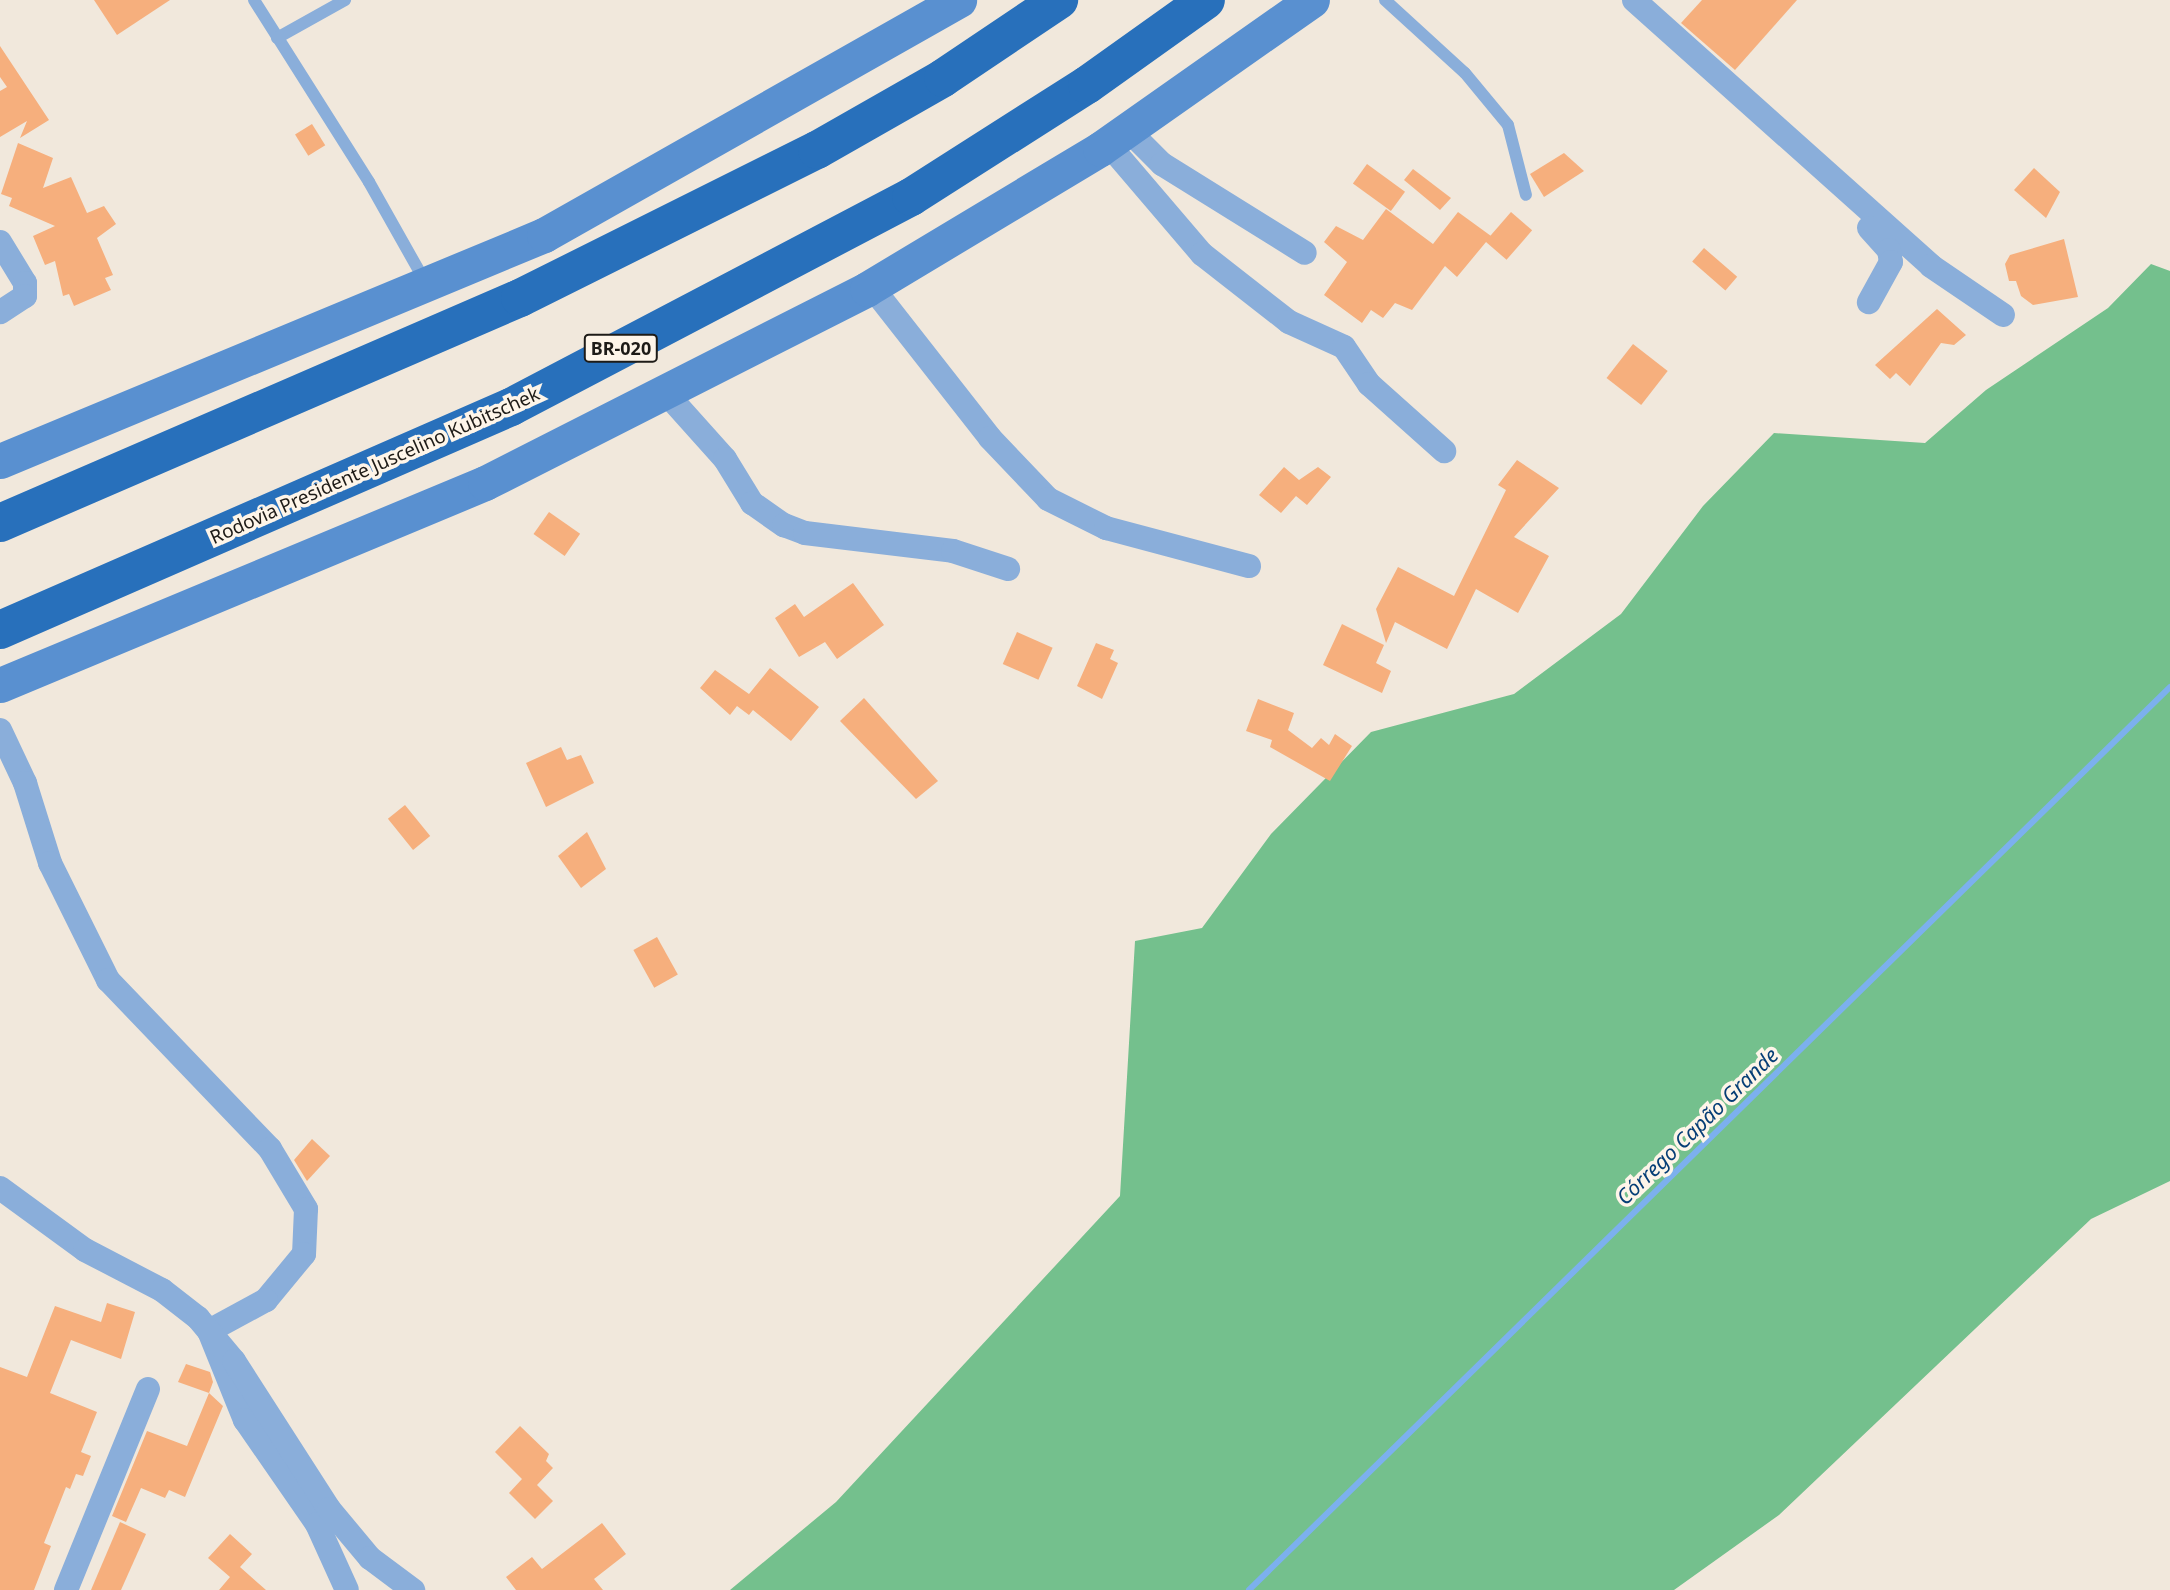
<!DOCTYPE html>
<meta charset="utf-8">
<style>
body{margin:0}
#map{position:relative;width:2170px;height:1590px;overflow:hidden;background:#f1e8dc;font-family:"Noto Sans",sans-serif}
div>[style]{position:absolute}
.forest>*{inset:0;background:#74c08d}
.stream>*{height:6px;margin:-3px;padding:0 3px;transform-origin:3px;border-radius:3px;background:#7cb0ee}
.building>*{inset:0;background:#f6af7d;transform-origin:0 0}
.service>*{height:12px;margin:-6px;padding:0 6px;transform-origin:6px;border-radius:6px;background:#8aaeda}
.minor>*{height:24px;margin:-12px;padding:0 12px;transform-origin:12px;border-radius:12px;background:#8aaeda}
.secondary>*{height:35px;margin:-17.5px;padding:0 17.5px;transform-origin:17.5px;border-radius:17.5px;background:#5990d0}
.trunk>*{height:38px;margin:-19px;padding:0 19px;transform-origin:19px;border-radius:19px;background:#2870bb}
span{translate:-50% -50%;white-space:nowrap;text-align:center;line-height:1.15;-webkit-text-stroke:7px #fef5e9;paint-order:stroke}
.shield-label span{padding:2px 5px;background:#fef5e9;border:2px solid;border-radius:5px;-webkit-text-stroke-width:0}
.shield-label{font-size:18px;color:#1e1b17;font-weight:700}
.street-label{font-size:19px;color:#1e1b17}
.water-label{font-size:21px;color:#063e76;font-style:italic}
</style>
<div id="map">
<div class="forest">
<div style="clip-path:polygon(2151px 264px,2170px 271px,2170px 1181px,2091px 1219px,1779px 1515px,1674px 1590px,730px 1590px,836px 1502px,1120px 1196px,1135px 941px,1202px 928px,1271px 834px,1371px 732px,1514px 694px,1621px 614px,1703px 506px,1774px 433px,1925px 443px,1986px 390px,2108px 308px)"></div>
</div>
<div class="stream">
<div style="left:1249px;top:1590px;width:1290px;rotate:-44.43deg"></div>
</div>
<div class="building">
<div style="clip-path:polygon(94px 0,170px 0,117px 35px)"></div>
<div style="clip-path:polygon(1702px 0,1797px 0,1735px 70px,1681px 23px)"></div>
<div style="clip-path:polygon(0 46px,49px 120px,20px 138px,27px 121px,0 137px,0 91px,7px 87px,0 77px)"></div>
<div style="left:312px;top:124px;width:25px;height:20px;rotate:58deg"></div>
<div style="clip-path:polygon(18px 143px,53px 158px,43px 188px,71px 177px,87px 213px,104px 206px,116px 224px,97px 238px,113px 275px,105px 278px,111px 290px,74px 306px,69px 294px,63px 296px,55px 261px,45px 265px,33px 236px,55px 226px,9px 206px,12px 198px,1px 194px)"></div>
<div style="clip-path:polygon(1564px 153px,1584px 171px,1544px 197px,1530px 174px)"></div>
<div style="left:1367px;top:164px;width:47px;height:24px;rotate:36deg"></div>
<div style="clip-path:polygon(2034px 168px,2060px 192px,2046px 218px,2014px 190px)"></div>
<div style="clip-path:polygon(1413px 169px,1451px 198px,1440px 210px,1404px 180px)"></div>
<div style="clip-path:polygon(1386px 209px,1433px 244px,1458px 212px,1491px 236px,1457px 277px,1445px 266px,1412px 310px,1395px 303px,1383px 318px,1371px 310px,1362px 323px,1324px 295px,1347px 262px,1324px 242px,1336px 226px,1363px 240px)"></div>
<div style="left:1511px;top:212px;width:28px;height:39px;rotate:41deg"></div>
<div style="clip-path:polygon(2064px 239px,2078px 297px,2033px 305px,2021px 296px,2016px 281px,2009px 281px,2005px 264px,2010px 255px)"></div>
<div style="left:1704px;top:248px;width:44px;height:18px;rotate:41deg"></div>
<div style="clip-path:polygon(1937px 309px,1966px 335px,1954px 345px,1941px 343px,1910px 386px,1896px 373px,1890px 379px,1875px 365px)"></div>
<div style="left:1633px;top:344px;width:44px;height:43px;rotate:38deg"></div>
<div style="clip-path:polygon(1517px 460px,1559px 488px,1514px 537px,1549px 556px,1518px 613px,1476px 589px,1447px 649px,1395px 622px,1386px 643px,1376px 609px,1398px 567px,1454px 596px,1506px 490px,1498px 485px)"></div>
<div style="clip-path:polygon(1284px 467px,1299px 480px,1318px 467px,1331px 477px,1307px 505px,1296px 496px,1281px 513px,1259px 495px)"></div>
<div style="left:549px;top:512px;width:38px;height:27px;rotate:35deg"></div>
<div style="clip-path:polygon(853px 583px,884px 625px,837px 659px,825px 642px,799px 657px,775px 618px,795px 604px,804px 617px)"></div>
<div style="clip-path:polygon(1342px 624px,1384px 645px,1376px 663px,1391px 671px,1382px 693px,1323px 665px)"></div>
<div style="left:1017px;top:632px;width:39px;height:35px;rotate:24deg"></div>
<div style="clip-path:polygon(1096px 643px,1114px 650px,1110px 659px,1118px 663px,1102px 699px,1077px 686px)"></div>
<div style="clip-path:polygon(770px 668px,819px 707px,791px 741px,753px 710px,749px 715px,737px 706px,730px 715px,700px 688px,715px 670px,749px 694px)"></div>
<div style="clip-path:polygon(864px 698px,938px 781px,916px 799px,840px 721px)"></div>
<div style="clip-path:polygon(1258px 699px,1294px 713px,1288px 730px,1312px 748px,1321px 738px,1329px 745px,1335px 734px,1352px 746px,1330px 781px,1270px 747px,1272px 740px,1246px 731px)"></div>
<div style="clip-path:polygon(561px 747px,567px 760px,581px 755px,594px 783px,546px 807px,526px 763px)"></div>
<div style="left:405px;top:805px;width:40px;height:22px;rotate:51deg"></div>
<div style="clip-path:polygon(587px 832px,606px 869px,581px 888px,558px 856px)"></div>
<div style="left:657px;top:937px;width:43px;height:27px;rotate:61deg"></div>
<div style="clip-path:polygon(312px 1139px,330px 1156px,307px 1181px,294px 1160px)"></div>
<div style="clip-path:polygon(107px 1303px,135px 1312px,121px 1359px,71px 1340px,50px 1393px,97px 1412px,81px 1452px,91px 1456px,83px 1476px,76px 1474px,70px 1489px,66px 1487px,44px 1543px,51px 1546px,34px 1590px,0 1590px,0 1367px,27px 1377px,55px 1306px,101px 1322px)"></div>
<div style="clip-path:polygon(186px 1364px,210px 1372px,213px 1382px,209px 1393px,178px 1382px)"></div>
<div style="clip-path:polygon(209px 1393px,223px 1406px,185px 1497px,169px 1490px,165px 1498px,141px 1488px,126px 1522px,112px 1516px,147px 1431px,187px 1446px)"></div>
<div style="clip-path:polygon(520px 1426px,549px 1454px,546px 1461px,553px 1468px,537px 1485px,553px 1501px,535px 1519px,509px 1493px,522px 1479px,495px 1452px)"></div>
<div style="clip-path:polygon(120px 1522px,146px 1534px,121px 1590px,91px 1590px)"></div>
<div style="clip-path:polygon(602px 1523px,626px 1554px,594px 1579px,603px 1590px,516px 1590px,506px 1577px,532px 1557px,542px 1569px)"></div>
<div style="clip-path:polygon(230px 1534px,252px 1554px,240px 1567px,266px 1590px,219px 1590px,230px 1577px,208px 1558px)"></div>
</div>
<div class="service">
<div style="left:254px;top:0;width:215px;rotate:57.7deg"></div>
<div style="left:369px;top:182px;width:116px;rotate:60.6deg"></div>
<div style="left:1385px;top:0;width:108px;rotate:42.4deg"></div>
<div style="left:1465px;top:73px;width:67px;rotate:50.4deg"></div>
<div style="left:1508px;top:125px;width:72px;rotate:75.6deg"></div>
<div style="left:277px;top:38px;width:78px;rotate:-29.2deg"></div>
</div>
<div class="minor">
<div style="left:1634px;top:0;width:399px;rotate:41.8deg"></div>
<div style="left:1931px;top:266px;width:87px;rotate:34.2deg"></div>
<div style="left:1128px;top:130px;width:48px;rotate:45deg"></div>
<div style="left:1162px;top:164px;width:168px;rotate:31.9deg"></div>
<div style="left:1108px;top:144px;width:145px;rotate:49.5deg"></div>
<div style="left:1202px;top:254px;width:110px;rotate:38deg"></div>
<div style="left:1289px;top:322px;width:60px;rotate:24.4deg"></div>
<div style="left:1344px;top:347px;width:45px;rotate:56deg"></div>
<div style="left:1369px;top:384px;width:101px;rotate:41.8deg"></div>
<div style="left:1869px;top:228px;width:30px;rotate:48deg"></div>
<div style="left:1889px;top:250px;width:12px;rotate:81deg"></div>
<div style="left:1891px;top:262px;width:46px;rotate:118.8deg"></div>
<div style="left:0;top:242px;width:48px;rotate:58.6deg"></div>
<div style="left:25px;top:283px;width:13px;rotate:90deg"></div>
<div style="left:25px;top:296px;width:30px;rotate:147deg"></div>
<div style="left:871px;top:286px;width:193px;rotate:51.9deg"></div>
<div style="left:990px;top:438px;width:84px;rotate:46.4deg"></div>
<div style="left:1048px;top:499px;width:65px;rotate:26.6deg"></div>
<div style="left:1106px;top:528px;width:148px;rotate:14.9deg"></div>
<div style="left:665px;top:392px;width:90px;rotate:48.2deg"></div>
<div style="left:725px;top:459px;width:52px;rotate:58.5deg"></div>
<div style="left:752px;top:503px;width:39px;rotate:35deg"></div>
<div style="left:784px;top:525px;width:22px;rotate:21deg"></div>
<div style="left:805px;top:533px;width:149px;rotate:6.9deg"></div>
<div style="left:953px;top:551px;width:58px;rotate:18.1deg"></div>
<div style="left:0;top:730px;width:59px;rotate:64.7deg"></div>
<div style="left:25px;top:783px;width:84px;rotate:72.6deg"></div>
<div style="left:50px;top:863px;width:131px;rotate:63.6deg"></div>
<div style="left:108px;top:980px;width:234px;rotate:46.2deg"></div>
<div style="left:270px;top:1149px;width:70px;rotate:59deg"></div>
<div style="left:306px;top:1209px;width:45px;rotate:92.5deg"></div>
<div style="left:304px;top:1254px;width:60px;rotate:129.6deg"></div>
<div style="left:266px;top:1300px;width:65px;rotate:151.5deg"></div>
<div style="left:209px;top:1331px;width:96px;rotate:68deg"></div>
<div style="left:245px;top:1420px;width:126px;rotate:55.3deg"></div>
<div style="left:317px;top:1524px;width:72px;rotate:65.6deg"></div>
<div style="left:0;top:1188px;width:105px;rotate:36.1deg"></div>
<div style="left:85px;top:1250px;width:87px;rotate:27.5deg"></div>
<div style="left:162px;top:1290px;width:46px;rotate:37.9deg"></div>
<div style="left:198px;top:1318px;width:56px;rotate:50.1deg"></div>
<div style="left:234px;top:1361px;width:176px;rotate:57.3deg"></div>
<div style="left:329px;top:1509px;width:64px;rotate:50.1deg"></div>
<div style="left:370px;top:1558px;width:54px;rotate:36.7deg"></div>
<div style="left:66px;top:1590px;width:217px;rotate:-67.8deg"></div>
</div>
<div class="secondary">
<div style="left:0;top:461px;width:589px;rotate:-22.56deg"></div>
<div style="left:544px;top:235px;width:477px;rotate:-29.5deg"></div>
<div style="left:0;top:685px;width:525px;rotate:-22.61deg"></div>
<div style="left:485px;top:483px;width:428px;rotate:-26.9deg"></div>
<div style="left:867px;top:289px;width:272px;rotate:-31deg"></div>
<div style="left:1100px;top:149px;width:259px;rotate:-35.1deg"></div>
</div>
<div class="trunk">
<div style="left:0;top:523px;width:567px;rotate:-23.4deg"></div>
<div style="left:520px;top:298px;width:332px;rotate:-26.5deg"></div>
<div style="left:817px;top:150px;width:145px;rotate:-29.7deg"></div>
<div style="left:943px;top:78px;width:140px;rotate:-33.9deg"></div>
<div style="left:0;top:630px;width:558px;rotate:-23.58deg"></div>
<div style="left:511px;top:407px;width:452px;rotate:-27.7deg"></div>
<div style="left:911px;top:197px;width:209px;rotate:-32.5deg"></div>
<div style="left:1087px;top:85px;width:146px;rotate:-35.5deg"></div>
</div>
<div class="shield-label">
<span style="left:621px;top:348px">BR-020</span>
</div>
<div class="street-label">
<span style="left:375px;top:466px;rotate:-24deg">Rodovia Presidente Juscelino Kubitschek</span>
</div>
<div class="water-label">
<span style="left:1697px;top:1126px;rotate:-44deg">Córrego Capão Grande</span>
</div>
</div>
